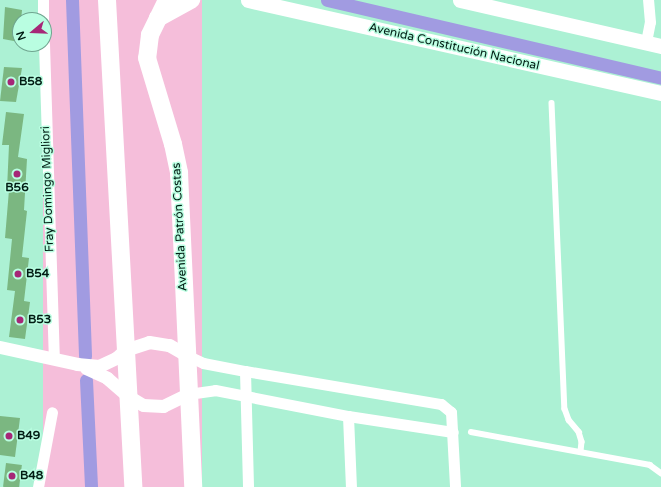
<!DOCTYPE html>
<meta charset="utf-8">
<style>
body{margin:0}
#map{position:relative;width:661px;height:487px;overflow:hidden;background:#acf1d4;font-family:"Varela Round",sans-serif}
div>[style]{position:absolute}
.green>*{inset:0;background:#f5beda;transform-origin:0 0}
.canal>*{height:13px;margin:-6.5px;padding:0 6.5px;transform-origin:6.5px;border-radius:6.5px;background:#a19be1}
.building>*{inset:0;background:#7bb781;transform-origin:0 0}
.service>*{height:5.5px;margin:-2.75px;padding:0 2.75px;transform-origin:2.75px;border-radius:2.75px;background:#fff}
.minor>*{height:11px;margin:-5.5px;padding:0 5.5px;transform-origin:5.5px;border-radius:5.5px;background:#fff}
.tertiary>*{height:13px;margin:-6.5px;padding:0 6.5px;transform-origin:6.5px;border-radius:6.5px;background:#fff}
.secondary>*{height:15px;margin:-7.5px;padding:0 7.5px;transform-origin:7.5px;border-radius:7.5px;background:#fff}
.trunk>*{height:18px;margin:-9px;padding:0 9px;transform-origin:9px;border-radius:9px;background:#fff}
.dots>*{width:11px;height:11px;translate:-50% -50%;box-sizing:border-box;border:2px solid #b9fee1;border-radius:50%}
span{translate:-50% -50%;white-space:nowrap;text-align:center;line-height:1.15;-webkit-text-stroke:3px #b9fee1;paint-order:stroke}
.street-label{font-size:12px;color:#011c13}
.poi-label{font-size:12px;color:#011c13;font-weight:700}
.left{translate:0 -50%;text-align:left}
.north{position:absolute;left:12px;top:12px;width:40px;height:40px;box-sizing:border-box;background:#b9fee1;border:1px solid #6fa48f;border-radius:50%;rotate:251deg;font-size:11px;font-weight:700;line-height:16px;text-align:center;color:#011c13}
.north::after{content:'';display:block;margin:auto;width:14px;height:18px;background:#a62777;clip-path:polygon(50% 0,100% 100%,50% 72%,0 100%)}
</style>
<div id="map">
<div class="green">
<div style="left:43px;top:0;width:159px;height:487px"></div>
</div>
<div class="canal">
<div style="left:72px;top:0;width:356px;rotate:87.9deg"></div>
<div style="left:327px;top:0;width:343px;rotate:13.1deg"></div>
<div style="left:86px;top:380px;width:107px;rotate:87.3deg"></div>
</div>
<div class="building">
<div style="clip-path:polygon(5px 7px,22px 10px,19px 42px,3px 39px)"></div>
<div style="clip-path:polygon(4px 67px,22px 68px,16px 102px,0 101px)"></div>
<div style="clip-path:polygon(6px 112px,24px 114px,18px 157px,27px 159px,24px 210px,27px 211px,22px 257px,29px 258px,24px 301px,30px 302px,25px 339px,9px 337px,15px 291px,7px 290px,12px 239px,5px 238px,9px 190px,7px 189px,9px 145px,2px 145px)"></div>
<div style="clip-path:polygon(0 416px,20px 418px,15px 457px,0 455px)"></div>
<div style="left:6px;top:463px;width:16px;height:24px;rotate:7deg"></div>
</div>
<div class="service">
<div style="left:552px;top:103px;width:306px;rotate:87.6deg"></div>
<div style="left:565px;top:409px;width:12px;rotate:70deg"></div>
<div style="left:569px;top:420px;width:16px;rotate:50deg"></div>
<div style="left:579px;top:432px;width:10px;rotate:73deg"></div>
<div style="left:582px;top:442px;width:10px;rotate:96deg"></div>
<div style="left:471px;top:432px;width:182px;rotate:10.4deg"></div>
<div style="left:650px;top:465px;width:14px;rotate:36deg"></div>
</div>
<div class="minor">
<div style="left:43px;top:0;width:20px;rotate:90deg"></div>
<div style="left:646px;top:42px;width:20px;rotate:-79deg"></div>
<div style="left:650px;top:22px;width:22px;rotate:-95deg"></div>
<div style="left:44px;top:44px;width:315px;rotate:88.2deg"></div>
<div style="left:186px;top:355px;width:19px;rotate:25deg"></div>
<div style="left:203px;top:363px;width:43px;rotate:10.8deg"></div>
<div style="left:245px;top:371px;width:199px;rotate:9.6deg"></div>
<div style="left:441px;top:404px;width:13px;rotate:39deg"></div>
<div style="left:451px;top:412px;width:75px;rotate:86.9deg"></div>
<div style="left:245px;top:371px;width:116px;rotate:88.5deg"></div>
<div style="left:188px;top:394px;width:27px;rotate:-8deg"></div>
<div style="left:215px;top:390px;width:136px;rotate:11.1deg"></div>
<div style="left:348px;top:416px;width:106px;rotate:8.7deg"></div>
<div style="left:348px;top:416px;width:71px;rotate:87.6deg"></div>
<div style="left:38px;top:487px;width:76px;rotate:-79.4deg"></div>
</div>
<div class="tertiary">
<div style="left:0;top:347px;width:79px;rotate:12.4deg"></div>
<div style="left:77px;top:364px;width:22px;rotate:5deg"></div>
<div style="left:99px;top:366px;width:19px;rotate:-25deg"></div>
<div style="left:116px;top:358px;width:12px;rotate:-42deg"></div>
<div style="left:125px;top:350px;width:25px;rotate:-18deg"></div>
<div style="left:149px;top:342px;width:20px;rotate:9deg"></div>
<div style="left:169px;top:345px;width:20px;rotate:30deg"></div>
<div style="left:86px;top:368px;width:23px;rotate:25deg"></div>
<div style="left:107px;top:378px;width:28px;rotate:41deg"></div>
<div style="left:128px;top:396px;width:17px;rotate:31deg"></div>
<div style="left:143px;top:405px;width:20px;rotate:3deg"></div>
<div style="left:163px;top:406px;width:28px;rotate:-26deg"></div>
</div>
<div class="secondary">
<div style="left:248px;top:0;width:423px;rotate:12.7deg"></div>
<div style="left:460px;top:0;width:206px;rotate:12.9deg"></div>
</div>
<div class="trunk">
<div style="left:107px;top:0;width:488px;rotate:86.9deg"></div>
<div style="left:167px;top:0;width:39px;rotate:116deg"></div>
<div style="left:150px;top:35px;width:23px;rotate:97deg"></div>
<div style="left:147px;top:58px;width:90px;rotate:73.2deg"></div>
<div style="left:173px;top:144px;width:30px;rotate:78deg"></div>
<div style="left:179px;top:173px;width:314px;rotate:87.4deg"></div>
<div style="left:158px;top:18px;width:38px;rotate:-29deg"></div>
</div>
<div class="dots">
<div style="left:11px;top:82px;background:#a62777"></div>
<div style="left:17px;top:174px;background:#a62777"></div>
<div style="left:18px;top:274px;background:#a62777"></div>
<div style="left:20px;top:320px;background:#a62777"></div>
<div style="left:9px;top:436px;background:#a62777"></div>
<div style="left:12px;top:476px;background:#a62777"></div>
</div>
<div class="street-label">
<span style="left:454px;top:47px;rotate:13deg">Avenida Constitución Nacional</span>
<span style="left:48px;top:189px;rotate:-92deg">Fray Domingo Migliori</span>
<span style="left:180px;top:227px;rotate:-93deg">Avenida Patrón Costas</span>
</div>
<div class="poi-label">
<span class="left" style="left:19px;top:82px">B58</span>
<span style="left:17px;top:188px">B56</span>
<span class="left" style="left:26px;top:274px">B54</span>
<span class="left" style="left:28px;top:320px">B53</span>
<span class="left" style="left:17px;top:436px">B49</span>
<span class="left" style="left:20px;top:476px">B48</span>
</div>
<div class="north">N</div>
</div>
